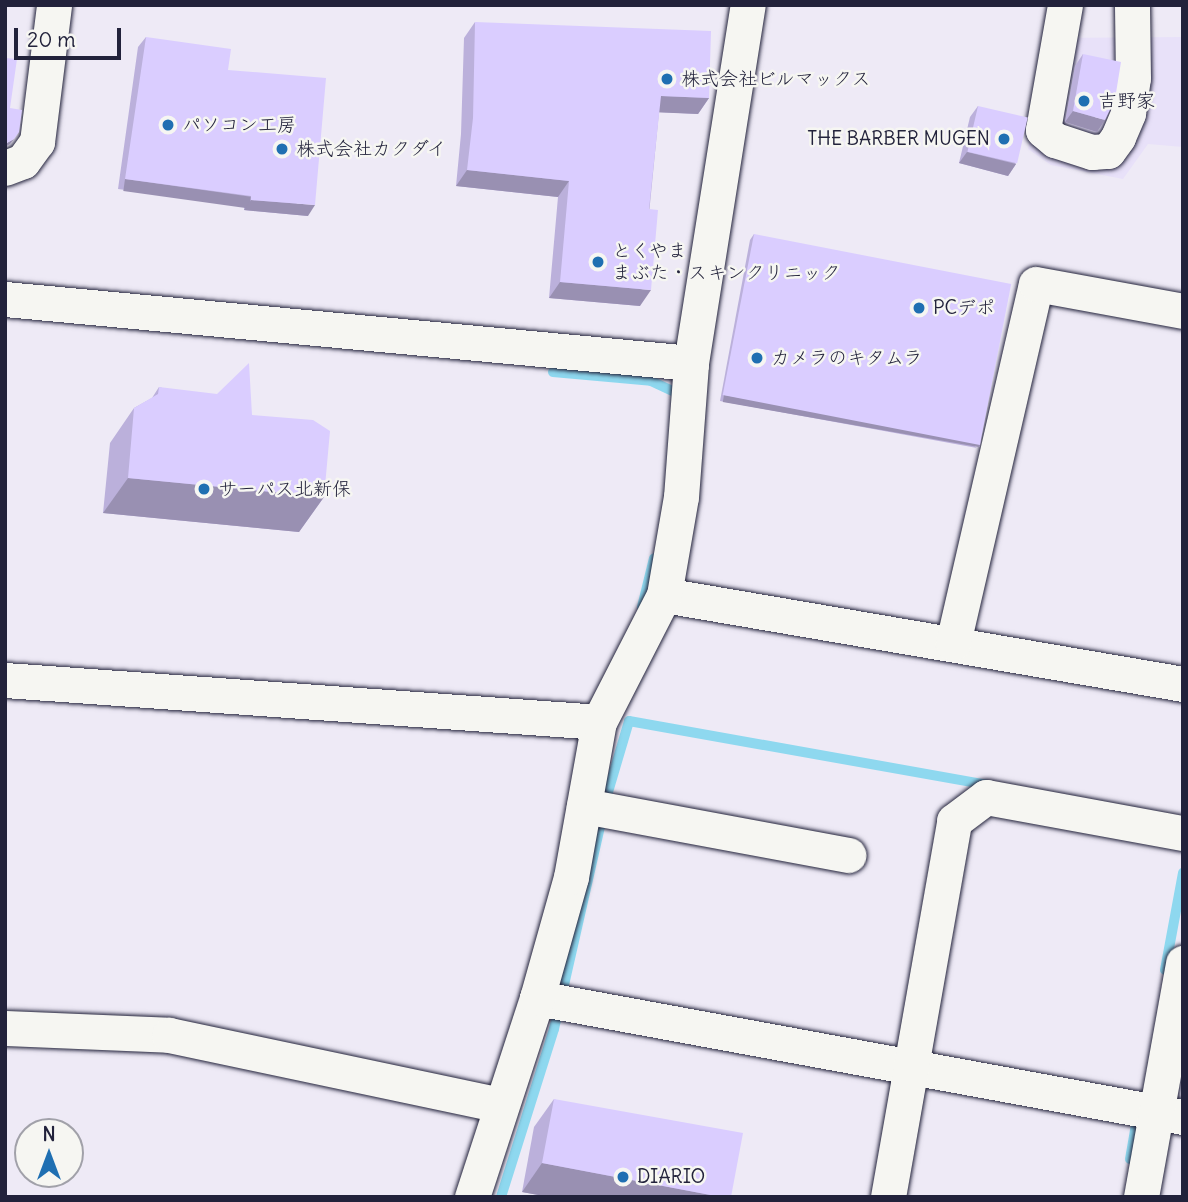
<!DOCTYPE html>
<meta charset="utf-8">
<style>
body{margin:0}
#map{position:relative;width:1188px;height:1202px;overflow:hidden;background:#eeeaf6;font-family:Delius,"Klee One",sans-serif}
div>[style]{position:absolute}
.built>*{inset:0;background:#e8e1f9}
.stream>*{height:10px;margin:-5px;padding:0 5px;transform-origin:5px;border-radius:5px;background:#8ed8ef}
.roads{filter:drop-shadow(0 0 2px #22223b) drop-shadow(0 0 2px #22223b)}
.minor>*{height:35px;margin:-17.5px;padding:0 17.5px;transform-origin:17.5px;border-radius:17.5px;background:#f6f6f2}
.wall>*{inset:0;background:#bbb0db}
.shaded-wall>*{inset:0;background:#9990b2;transform-origin:0 0}
.building>*{inset:0;background:#dacdff;transform-origin:0 0}
.dots>*{width:19px;height:19px;translate:-50% -50%;box-sizing:border-box;border:4px solid #f6f6f2;border-radius:50%}
span{translate:-50% -50%;white-space:nowrap;text-align:center;line-height:1.15;-webkit-text-stroke:5px #f6f6f2;paint-order:stroke}
.poi-label{font-size:19px;color:#22223b}
.left{translate:0 -50%;text-align:left}
.right{translate:-100% -50%;text-align:right}
.frame{position:absolute;inset:0;border:7px solid #22223b;pointer-events:none}
.north{position:absolute;left:14px;top:1118px;width:70px;height:70px;box-sizing:border-box;background:#f6f6f2;border:2px solid #a1a1a9;border-radius:50%;rotate:0deg;font-size:19px;font-weight:700;line-height:28px;text-align:center;color:#22223b}
.north::after{content:'';display:block;margin:auto;width:24px;height:32px;background:#1f6fb2;clip-path:polygon(50% 0,100% 100%,50% 72%,0 100%)}
.scale{position:absolute;left:14px;top:28px;width:107px;height:32px;box-sizing:border-box;border:4px solid #22223b;border-top:0;padding-left:9px;font-size:21px;line-height:24px;white-space:nowrap;color:#22223b;-webkit-text-stroke:5px #f6f6f2;paint-order:stroke}
</style>
<div id="map">
<div class="built">
<div style="clip-path:polygon(1183px 37px,1183px 147px,1148px 144px,1123px 179px,1051px 165px,1028px 149px,1052px 38px)"></div>
</div>
<div class="stream">
<div style="left:553px;top:372px;width:98px;rotate:5.2deg"></div>
<div style="left:651px;top:381px;width:29px;rotate:25deg"></div>
<div style="left:677px;top:393px;width:7px;rotate:98deg"></div>
<div style="left:642px;top:607px;width:50px;rotate:-76.2deg"></div>
<div style="left:1165px;top:970px;width:99px;rotate:-79.5deg"></div>
<div style="left:1130px;top:1159px;width:47px;rotate:-80.1deg"></div>
<div style="left:501px;top:1197px;width:176px;rotate:-72.5deg"></div>
<div style="left:554px;top:1029px;width:243px;rotate:-77.2deg"></div>
<div style="left:608px;top:792px;width:74px;rotate:-73.5deg"></div>
<div style="left:629px;top:721px;width:367px;rotate:10.1deg"></div>
</div>
<div class="roads">
<div class="minor">
<div style="left:1065px;top:5px;width:127px;rotate:100deg"></div>
<div style="left:1043px;top:130px;width:16px;rotate:40deg"></div>
<div style="left:1055px;top:140px;width:39px;rotate:18deg"></div>
<div style="left:1092px;top:152px;width:16px;rotate:-4deg"></div>
<div style="left:1108px;top:151px;width:17px;rotate:-54deg"></div>
<div style="left:1118px;top:137px;width:26px;rotate:-67deg"></div>
<div style="left:1128px;top:113px;width:35px;rotate:-82deg"></div>
<div style="left:1133px;top:78px;width:73px;rotate:-90.8deg"></div>
<div style="left:5px;top:168px;width:19px;rotate:-21deg"></div>
<div style="left:23px;top:161px;width:24px;rotate:-54deg"></div>
<div style="left:37px;top:142px;width:138px;rotate:-82.9deg"></div>
<div style="left:5px;top:299px;width:689px;rotate:5.33deg"></div>
<div style="left:664px;top:595px;width:527px;rotate:9.73deg"></div>
<div style="left:953px;top:643px;width:368px;rotate:-77deg"></div>
<div style="left:1036px;top:284px;width:149px;rotate:10.4deg"></div>
<div style="left:5px;top:680px;width:595px;rotate:4.04deg"></div>
<div style="left:584px;top:806px;width:269px;rotate:10.5deg"></div>
<div style="left:537px;top:998px;width:657px;rotate:10.44deg"></div>
<div style="left:5px;top:1028px;width:164px;rotate:2.4deg"></div>
<div style="left:169px;top:1035px;width:339px;rotate:11.9deg"></div>
<div style="left:472px;top:1197px;width:209px;rotate:-71.9deg"></div>
<div style="left:537px;top:998px;width:126px;rotate:-74.3deg"></div>
<div style="left:571px;top:877px;width:158px;rotate:-79.8deg"></div>
<div style="left:599px;top:722px;width:143px;rotate:-62.9deg"></div>
<div style="left:664px;top:595px;width:99px;rotate:-80.2deg"></div>
<div style="left:681px;top:497px;width:134px;rotate:-85.7deg"></div>
<div style="left:691px;top:363px;width:363px;rotate:-81deg"></div>
<div style="left:888px;top:1197px;width:382px;rotate:-80deg"></div>
<div style="left:954px;top:821px;width:40px;rotate:-37deg"></div>
<div style="left:986px;top:797px;width:200px;rotate:10.4deg"></div>
<div style="left:1141px;top:1197px;width:238px;rotate:-79.8deg"></div>
</div>
</div>
<div class="wall">
<div style="clip-path:polygon(475px 22px,709px 98px,698px 114px,659px 112px,640px 306px,549px 298px,558px 197px,456px 186px,461px 134px,464px 38px)"></div>
<div style="clip-path:polygon(146px 37px,308px 216px,244px 210px,244px 206px,118px 189px,138px 47px)"></div>
<div style="clip-path:polygon(1083px 54px,1097px 132px,1065px 122px,1075px 66px)"></div>
<div style="clip-path:polygon(978px 106px,1016px 164px,1008px 176px,959px 163px,970px 117px)"></div>
<div style="clip-path:polygon(754px 234px,977px 448px,720px 401px,750px 240px)"></div>
<div style="clip-path:polygon(159px 387px,252px 415px,324px 497px,299px 532px,103px 513px,110px 443px,134px 408px,152px 398px)"></div>
<div style="clip-path:polygon(554px 1099px,731px 1197px,549px 1197px,522px 1192px,534px 1127px)"></div>
</div>
<div class="shaded-wall">
<div style="clip-path:polygon(661px 96px,709px 98px,698px 114px,650px 112px)"></div>
<div style="clip-path:polygon(1073px 111px,1105px 120px,1097px 132px,1065px 122px)"></div>
<div style="clip-path:polygon(14px 139px,10px 144px,5px 147px,5px 144px)"></div>
<div style="clip-path:polygon(967px 152px,1016px 164px,1008px 176px,959px 163px)"></div>
<div style="clip-path:polygon(467px 170px,569px 181px,558px 197px,456px 186px)"></div>
<div style="left:125px;top:179px;width:127px;height:12px;rotate:8deg"></div>
<div style="clip-path:polygon(251px 200px,315px 205px,308px 216px,244px 210px)"></div>
<div style="clip-path:polygon(560px 282px,651px 290px,640px 306px,549px 298px)"></div>
<div style="left:724px;top:395px;width:261px;height:7px;rotate:10deg"></div>
<div style="clip-path:polygon(128px 478px,324px 497px,299px 532px,103px 513px)"></div>
<div style="clip-path:polygon(542px 1163px,721px 1197px,549px 1197px,522px 1192px)"></div>
</div>
<div class="building">
<div style="clip-path:polygon(475px 22px,711px 31px,709px 98px,661px 96px,649px 209px,658px 210px,651px 290px,560px 282px,569px 181px,467px 170px,473px 118px)"></div>
<div style="clip-path:polygon(146px 37px,231px 49px,228px 70px,326px 78px,315px 205px,251px 200px,251px 196px,125px 179px)"></div>
<div style="clip-path:polygon(1083px 54px,1121px 62px,1115px 99px,1105px 120px,1073px 111px)"></div>
<div style="clip-path:polygon(5px 58px,17px 59px,10px 108px,22px 110px,19px 132px,14px 139px,5px 144px)"></div>
<div style="left:978px;top:106px;width:51px;height:47px;rotate:13deg"></div>
<div style="left:754px;top:234px;width:262px;height:164px;rotate:11deg"></div>
<div style="clip-path:polygon(249px 363px,252px 415px,313px 420px,330px 431px,324px 497px,128px 478px,134px 408px,158px 394px,159px 387px,217px 394px)"></div>
<div style="clip-path:polygon(554px 1099px,743px 1133px,731px 1197px,721px 1197px,542px 1163px)"></div>
</div>
<div class="dots">
<div style="left:667px;top:79px;background:#1f6fb2"></div>
<div style="left:1084px;top:101px;background:#1f6fb2"></div>
<div style="left:168px;top:125px;background:#1f6fb2"></div>
<div style="left:1004px;top:139px;background:#1f6fb2"></div>
<div style="left:282px;top:149px;background:#1f6fb2"></div>
<div style="left:598px;top:262px;background:#1f6fb2"></div>
<div style="left:919px;top:308px;background:#1f6fb2"></div>
<div style="left:757px;top:358px;background:#1f6fb2"></div>
<div style="left:204px;top:489px;background:#1f6fb2"></div>
<div style="left:623px;top:1177px;background:#1f6fb2"></div>
</div>
<div class="poi-label">
<span class="left" style="left:681px;top:79px">株式会社ビルマックス</span>
<span class="left" style="left:1098px;top:101px">吉野家</span>
<span class="left" style="left:182px;top:125px">パソコン工房</span>
<span class="right" style="left:990px;top:139px">THE BARBER MUGEN</span>
<span class="left" style="left:296px;top:149px">株式会社カクダイ</span>
<span class="left" style="left:612px;top:262px">とくやま<br>まぶた・スキンクリニック</span>
<span class="left" style="left:933px;top:308px">PCデポ</span>
<span class="left" style="left:771px;top:358px">カメラのキタムラ</span>
<span class="left" style="left:218px;top:489px">サーパス北新保</span>
<span class="left" style="left:637px;top:1177px">DIARIO</span>
</div>
<div class="frame"></div>
<div class="north">N</div>
<div class="scale">20 m</div>
</div>
